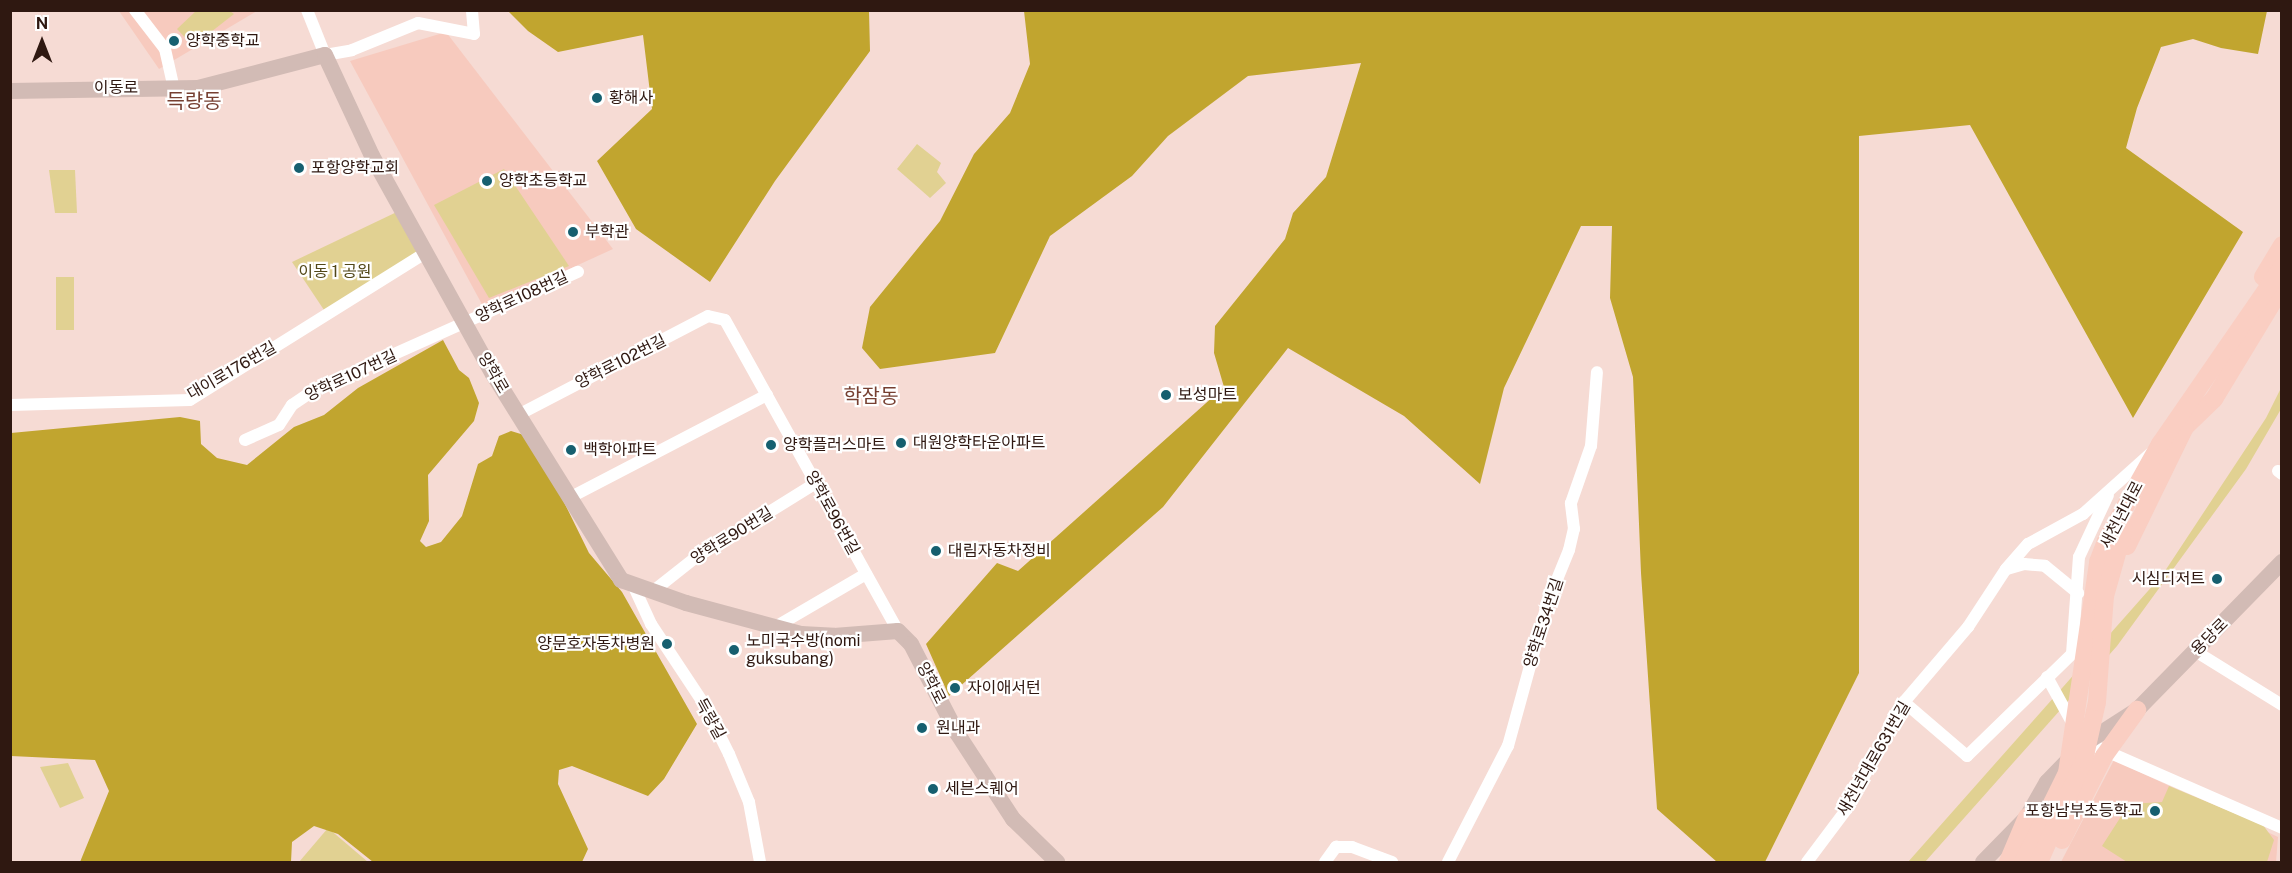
<!DOCTYPE html>
<meta charset="utf-8">
<style>
body{margin:0}
#map{position:relative;width:2292px;height:873px;overflow:hidden;background:#f6dbd4;font-family:"Public Sans","Noto Sans KR",sans-serif}
div>[style]{position:absolute}
.built>*{inset:0;background:#f7cabe}
.green>*{inset:0;background:#e1d192;transform-origin:0 0}
.forest>*{inset:0;background:#c1a52f}
.street>*{height:12px;margin:-6px;padding:0 6px;transform-origin:6px;border-radius:6px;background:#fff}
.secondary>*{height:16px;margin:-8px;padding:0 8px;transform-origin:8px;border-radius:8px;background:#d2bbb5}
.primary>*{height:18px;margin:-9px;padding:0 9px;transform-origin:9px;border-radius:9px;background:#facec2}
.dots>*{width:16px;height:16px;translate:-50% -50%;box-sizing:border-box;border:3px solid #fff;border-radius:50%}
span{translate:-50% -50%;white-space:nowrap;text-align:center;line-height:1.15;-webkit-text-stroke:4.5px #fff;paint-order:stroke}
.poi-label{font-size:16px;color:#2f1811}
.left{translate:0 -50%;text-align:left}
.right{translate:-100% -50%;text-align:right}
.street-label{font-size:16px;color:#2f1811}
.park-label{font-size:16px;color:#524718}
.quarter-label{font-size:20px;color:#763f31}
.frame{position:absolute;inset:0;border:12px solid #2f1811;pointer-events:none}
.north{position:absolute;left:12px;top:12px;width:60px;height:60px;-webkit-text-stroke:4px #fff;paint-order:stroke;rotate:0deg;font-size:16px;font-weight:700;line-height:24px;text-align:center;color:#2f1811}
.north::after{content:'';display:block;margin:auto;width:21px;height:27px;background:#2f1811;clip-path:polygon(50% 0,100% 100%,50% 72%,0 100%)}
</style>
<div id="map">
<div class="built">
<div style="clip-path:polygon(119px 11px,257px 11px,159px 69px)"></div>
<div style="clip-path:polygon(446px 32px,613px 249px,484px 308px,350px 61px)"></div>
<div style="clip-path:polygon(2114px 760px,2278px 837px,2276px 862px,2061px 862px)"></div>
</div>
<div class="green">
<div style="clip-path:polygon(197px 10px,230px 11px,234px 14px,193px 46px,177px 29px)"></div>
<div style="clip-path:polygon(917px 144px,941px 163px,937px 172px,946px 183px,930px 198px,897px 169px)"></div>
<div style="clip-path:polygon(504px 169px,569px 266px,489px 298px,434px 205px)"></div>
<div style="clip-path:polygon(49px 170px,75px 170px,77px 213px,55px 213px)"></div>
<div style="clip-path:polygon(401px 210px,427px 252px,324px 310px,292px 262px)"></div>
<div style="left:56px;top:277px;width:18px;height:53px"></div>
<div style="clip-path:polygon(2281px 388px,2281px 409px,2246px 469px,2117px 646px,1925px 862px,1908px 862px,2163px 574px,2266px 418px)"></div>
<div style="clip-path:polygon(68px 763px,84px 798px,60px 808px,40px 767px)"></div>
<div style="clip-path:polygon(2169px 786px,2263px 825px,2274px 840px,2267px 862px,2127px 862px,2102px 846px,2129px 804px,2162px 802px)"></div>
<div style="clip-path:polygon(328px 828px,368px 862px,299px 862px)"></div>
</div>
<div class="forest">
<div style="clip-path:polygon(508px 11px,869px 11px,870px 51px,775px 181px,710px 282px,636px 229px,597px 161px,652px 109px,643px 35px,558px 52px,528px 31px)"></div>
<div style="clip-path:polygon(2267px 11px,2258px 54px,2221px 48px,2193px 39px,2161px 47px,2137px 108px,2126px 148px,2243px 232px,2133px 418px,1970px 125px,1859px 136px,1859px 673px,1765px 862px,1717px 862px,1657px 809px,1641px 573px,1633px 377px,1610px 298px,1612px 226px,1581px 226px,1504px 388px,1480px 484px,1404px 416px,1288px 348px,1163px 507px,949px 696px,926px 644px,997px 563px,1018px 571px,1224px 387px,1214px 353px,1215px 326px,1285px 239px,1293px 213px,1326px 177px,1361px 63px,1248px 76px,1168px 136px,1132px 176px,1050px 236px,995px 353px,880px 369px,862px 348px,870px 307px,940px 221px,974px 154px,1010px 113px,1030px 64px,1024px 11px)"></div>
<div style="clip-path:polygon(443px 340px,459px 370px,469px 378px,479px 403px,474px 421px,428px 475px,429px 521px,420px 541px,426px 547px,441px 542px,462px 516px,478px 464px,492px 456px,499px 436px,511px 431px,524px 435px,561px 496px,589px 553px,622px 592px,697px 724px,664px 779px,648px 796px,572px 766px,559px 770px,558px 784px,588px 849px,582px 862px,373px 862px,338px 834px,314px 826px,292px 842px,291px 862px,80px 862px,109px 791px,95px 760px,11px 756px,11px 433px,180px 417px,200px 421px,201px 444px,217px 458px,247px 465px,294px 427px,324px 415px,358px 388px)"></div>
</div>
<div class="street">
<div style="left:135px;top:10px;width:49px;rotate:52.4deg"></div>
<div style="left:165px;top:49px;width:41px;rotate:77.3deg"></div>
<div style="left:307px;top:10px;width:48px;rotate:68.2deg"></div>
<div style="left:325px;top:55px;width:27px;rotate:-10deg"></div>
<div style="left:352px;top:50px;width:71px;rotate:-22.2deg"></div>
<div style="left:418px;top:23px;width:57px;rotate:11.1deg"></div>
<div style="left:474px;top:34px;width:24px;rotate:-95deg"></div>
<div style="left:10px;top:405px;width:180px;rotate:-1.6deg"></div>
<div style="left:190px;top:400px;width:279px;rotate:-32deg"></div>
<div style="left:518px;top:415px;width:214px;rotate:-27.5deg"></div>
<div style="left:708px;top:316px;width:17px;rotate:13deg"></div>
<div style="left:725px;top:320px;width:356px;rotate:60.9deg"></div>
<div style="left:245px;top:440px;width:37px;rotate:-24deg"></div>
<div style="left:279px;top:425px;width:24px;rotate:-57deg"></div>
<div style="left:292px;top:405px;width:29px;rotate:-34deg"></div>
<div style="left:316px;top:389px;width:287px;rotate:-24.1deg"></div>
<div style="left:2278px;top:471px;width:5px;rotate:37deg"></div>
<div style="left:571px;top:497px;width:221px;rotate:-27.5deg"></div>
<div style="left:2007px;top:569px;width:18px;rotate:-16deg"></div>
<div style="left:2024px;top:564px;width:21px;rotate:5deg"></div>
<div style="left:2045px;top:566px;width:43px;rotate:39.3deg"></div>
<div style="left:634px;top:587px;width:41px;rotate:65.3deg"></div>
<div style="left:651px;top:624px;width:96px;rotate:56.5deg"></div>
<div style="left:704px;top:704px;width:56px;rotate:63.4deg"></div>
<div style="left:729px;top:754px;width:52px;rotate:67.4deg"></div>
<div style="left:749px;top:802px;width:61px;rotate:79.6deg"></div>
<div style="left:652px;top:592px;width:55px;rotate:-38.3deg"></div>
<div style="left:695px;top:558px;width:142px;rotate:-31.8deg"></div>
<div style="left:777px;top:626px;width:103px;rotate:-30.3deg"></div>
<div style="left:2195px;top:651px;width:102px;rotate:31.8deg"></div>
<div style="left:2047px;top:677px;width:56px;rotate:61.1deg"></div>
<div style="left:1904px;top:702px;width:83px;rotate:40.6deg"></div>
<div style="left:1967px;top:756px;width:146px;rotate:-44.2deg"></div>
<div style="left:2072px;top:654px;width:97px;rotate:-85.9deg"></div>
<div style="left:2079px;top:557px;width:68px;rotate:-64.9deg"></div>
<div style="left:2083px;top:741px;width:217px;rotate:23.6deg"></div>
<div style="left:1325px;top:862px;width:19px;rotate:-54deg"></div>
<div style="left:1336px;top:847px;width:16px"></div>
<div style="left:1352px;top:847px;width:43px;rotate:20.6deg"></div>
<div style="left:1448px;top:862px;width:131px;rotate:-62.7deg"></div>
<div style="left:1508px;top:746px;width:147px;rotate:-74.6deg"></div>
<div style="left:1547px;top:604px;width:58px;rotate:-67.8deg"></div>
<div style="left:1569px;top:550px;width:22px;rotate:-77deg"></div>
<div style="left:1574px;top:529px;width:26px;rotate:-97deg"></div>
<div style="left:1571px;top:503px;width:60px;rotate:-70.7deg"></div>
<div style="left:1591px;top:446px;width:74px;rotate:-85.4deg"></div>
<div style="left:1807px;top:862px;width:65px;rotate:-53.1deg"></div>
<div style="left:1846px;top:810px;width:123px;rotate:-61.8deg"></div>
<div style="left:1904px;top:702px;width:99px;rotate:-49.5deg"></div>
<div style="left:1968px;top:627px;width:69px;rotate:-56.8deg"></div>
<div style="left:2006px;top:569px;width:33px;rotate:-49deg"></div>
<div style="left:2028px;top:544px;width:63px;rotate:-28.6deg"></div>
<div style="left:2083px;top:514px;width:93px;rotate:-41.9deg"></div>
</div>
<div class="secondary">
<div style="left:10px;top:91px;width:188px;rotate:-0.9deg"></div>
<div style="left:198px;top:88px;width:131px;rotate:-14.6deg"></div>
<div style="left:325px;top:55px;width:111px;rotate:65deg"></div>
<div style="left:372px;top:156px;width:249px;rotate:61deg"></div>
<div style="left:493px;top:374px;width:243px;rotate:58.1deg"></div>
<div style="left:621px;top:580px;width:69px;rotate:19.5deg"></div>
<div style="left:686px;top:603px;width:119px;rotate:15.1deg"></div>
<div style="left:801px;top:634px;width:33px;rotate:3deg"></div>
<div style="left:834px;top:636px;width:64px;rotate:-4.5deg"></div>
<div style="left:898px;top:631px;width:18px;rotate:45deg"></div>
<div style="left:911px;top:644px;width:100px;rotate:62.7deg"></div>
<div style="left:957px;top:733px;width:103px;rotate:56.9deg"></div>
<div style="left:1013px;top:819px;width:62px;rotate:44.3deg"></div>
<div style="left:1983px;top:862px;width:63px;rotate:-45.6deg"></div>
<div style="left:2027px;top:817px;width:40px;rotate:-60.3deg"></div>
<div style="left:2047px;top:782px;width:53px;rotate:-45.8deg"></div>
<div style="left:2084px;top:744px;width:63px;rotate:-32.7deg"></div>
<div style="left:2137px;top:710px;width:207px;rotate:-45.6deg"></div>
</div>
<div class="primary">
<div style="left:2263px;top:277px;width:37px;rotate:-59deg"></div>
<div style="left:2184px;top:428px;width:42px;rotate:-44deg"></div>
<div style="left:2214px;top:399px;width:129px;rotate:-58.7deg"></div>
<div style="left:2127px;top:546px;width:132px;rotate:-64deg"></div>
<div style="left:2062px;top:840px;width:94px;rotate:-63.4deg"></div>
<div style="left:2104px;top:756px;width:57px;rotate:-54.3deg"></div>
<div style="left:2008px;top:862px;width:49px;rotate:-67.1deg"></div>
<div style="left:2023px;top:862px;width:99px;rotate:-63.7deg"></div>
<div style="left:2067px;top:773px;width:213px;rotate:-81.6deg"></div>
<div style="left:2098px;top:562px;width:22px;rotate:-69deg"></div>
<div style="left:2106px;top:541px;width:111px;rotate:-60.9deg"></div>
<div style="left:2160px;top:444px;width:215px;rotate:-55.4deg"></div>
<div style="left:2039px;top:862px;width:111px;rotate:-66.2deg"></div>
<div style="left:2084px;top:760px;width:59px;rotate:-77.4deg"></div>
<div style="left:2097px;top:702px;width:106px;rotate:-85.7deg"></div>
<div style="left:2105px;top:596px;width:70px;rotate:-74.2deg"></div>
</div>
<div class="dots">
<div style="left:174px;top:41px;background:#165f6f"></div>
<div style="left:597px;top:98px;background:#165f6f"></div>
<div style="left:299px;top:168px;background:#165f6f"></div>
<div style="left:487px;top:181px;background:#165f6f"></div>
<div style="left:573px;top:232px;background:#165f6f"></div>
<div style="left:1166px;top:395px;background:#165f6f"></div>
<div style="left:901px;top:443px;background:#165f6f"></div>
<div style="left:771px;top:445px;background:#165f6f"></div>
<div style="left:571px;top:450px;background:#165f6f"></div>
<div style="left:936px;top:551px;background:#165f6f"></div>
<div style="left:2217px;top:579px;background:#165f6f"></div>
<div style="left:667px;top:644px;background:#165f6f"></div>
<div style="left:734px;top:650px;background:#165f6f"></div>
<div style="left:955px;top:688px;background:#165f6f"></div>
<div style="left:922px;top:728px;background:#165f6f"></div>
<div style="left:933px;top:789px;background:#165f6f"></div>
<div style="left:2155px;top:811px;background:#165f6f"></div>
</div>
<div class="poi-label">
<span class="left" style="left:186px;top:41px">양학중학교</span>
<span class="left" style="left:609px;top:98px">황해사</span>
<span class="left" style="left:311px;top:168px">포항양학교회</span>
<span class="left" style="left:499px;top:181px">양학초등학교</span>
<span class="left" style="left:585px;top:232px">부학관</span>
<span class="left" style="left:1178px;top:395px">보성마트</span>
<span class="left" style="left:913px;top:443px">대원양학타운아파트</span>
<span class="left" style="left:783px;top:445px">양학플러스마트</span>
<span class="left" style="left:583px;top:450px">백학아파트</span>
<span class="left" style="left:948px;top:551px">대림자동차정비</span>
<span class="right" style="left:2205px;top:579px">시심디저트</span>
<span class="left" style="left:746px;top:650px">노미국수방(nomi<br>guksubang)</span>
<span class="right" style="left:655px;top:644px">양문호자동차병원</span>
<span class="left" style="left:967px;top:688px">자이애서턴</span>
<span class="left" style="left:936px;top:728px">원내과</span>
<span class="left" style="left:945px;top:789px">세븐스퀘어</span>
<span class="right" style="left:2143px;top:811px">포항남부초등학교</span>
</div>
<div class="street-label">
<span style="left:116px;top:88px">이동로</span>
<span style="left:522px;top:297px;rotate:-25deg">양학로108번길</span>
<span style="left:621px;top:362px;rotate:-27deg">양학로102번길</span>
<span style="left:232px;top:371px;rotate:-30deg">대이로176번길</span>
<span style="left:493px;top:373px;rotate:60deg">양학로</span>
<span style="left:351px;top:376px;rotate:-25deg">양학로107번길</span>
<span style="left:832px;top:513px;rotate:61deg">양학로96번길</span>
<span style="left:2122px;top:515px;rotate:-62deg">새천년대로</span>
<span style="left:732px;top:536px;rotate:-32deg">양학로90번길</span>
<span style="left:1544px;top:623px;rotate:-72deg">양학로34번길</span>
<span style="left:2210px;top:637px;rotate:-45deg">용당로</span>
<span style="left:931px;top:683px;rotate:63deg">양학로</span>
<span style="left:710px;top:719px;rotate:61deg">득량길</span>
<span style="left:1874px;top:759px;rotate:-60deg">새천년대로631번길</span>
</div>
<div class="park-label">
<span style="left:335px;top:272px">이동 1 공원</span>
</div>
<div class="quarter-label">
<span style="left:194px;top:101px">득량동</span>
<span style="left:871px;top:396px">학잠동</span>
</div>
<div class="frame"></div>
<div class="north">N</div>
</div>
